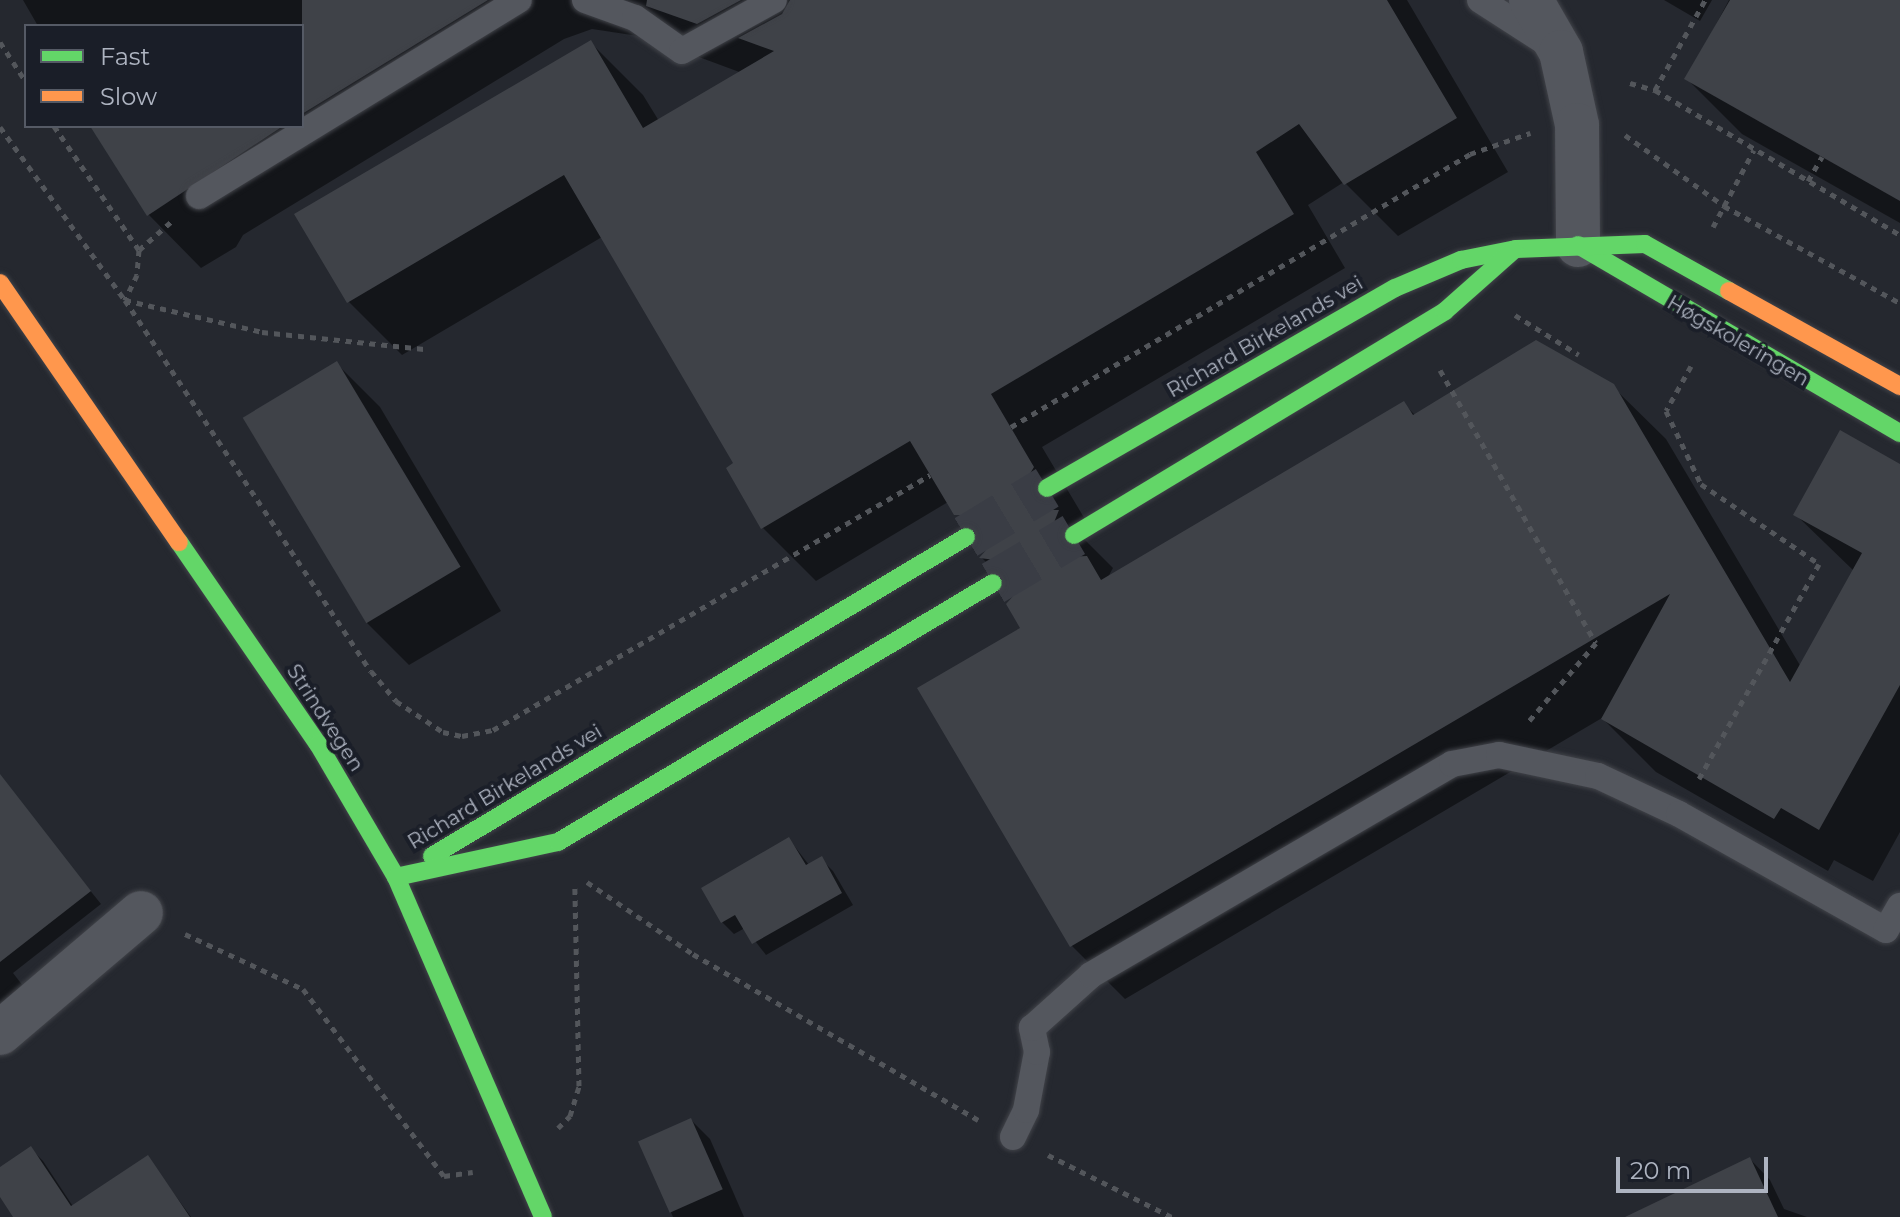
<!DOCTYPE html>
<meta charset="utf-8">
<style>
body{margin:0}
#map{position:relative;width:1900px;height:1217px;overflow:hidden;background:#25282f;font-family:Montserrat,sans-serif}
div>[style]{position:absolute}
.shadow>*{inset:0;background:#0007}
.building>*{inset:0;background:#3f4248;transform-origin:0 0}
.secondary-tunnel>*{height:44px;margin-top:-22px;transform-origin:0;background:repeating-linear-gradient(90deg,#3a3d45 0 44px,transparent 0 66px)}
.path>*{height:5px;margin-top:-2.5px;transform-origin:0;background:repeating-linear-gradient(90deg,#53565b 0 6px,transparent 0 12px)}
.roads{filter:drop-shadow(0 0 2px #414349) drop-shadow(0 0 2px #414349)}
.lane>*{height:26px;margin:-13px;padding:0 13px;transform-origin:13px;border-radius:13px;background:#54575e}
.street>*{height:44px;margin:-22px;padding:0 22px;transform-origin:22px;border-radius:22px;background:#54575e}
.fast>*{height:18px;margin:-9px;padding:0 9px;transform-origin:9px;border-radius:9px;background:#63d668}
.slow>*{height:18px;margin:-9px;padding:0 9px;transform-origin:9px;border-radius:9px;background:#ff974d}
span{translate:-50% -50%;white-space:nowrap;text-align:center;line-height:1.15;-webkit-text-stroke:8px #1a1e28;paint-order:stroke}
.street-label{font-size:20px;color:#aeb4c1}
.legend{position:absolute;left:24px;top:24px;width:280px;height:104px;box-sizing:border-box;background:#1a1e28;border:2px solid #555a65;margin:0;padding:10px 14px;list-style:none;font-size:24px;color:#aeb4c1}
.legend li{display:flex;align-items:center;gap:16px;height:40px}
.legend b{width:40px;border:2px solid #555a65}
.scale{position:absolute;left:1616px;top:1157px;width:152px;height:36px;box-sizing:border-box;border:4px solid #aeb4c1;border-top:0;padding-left:10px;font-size:24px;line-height:28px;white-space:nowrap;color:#aeb4c1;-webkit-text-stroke:6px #1a1e28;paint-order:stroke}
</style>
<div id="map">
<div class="shadow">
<div style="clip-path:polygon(evenodd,23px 0,1407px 0,1508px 172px,1398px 236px,1344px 182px,1308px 205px,1345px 268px,1042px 447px,1086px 521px,1079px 534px,1113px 568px,1107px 579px,1404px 404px,1416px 416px,1612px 386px,1666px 439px,1801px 667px,1854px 571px,1796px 515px,1900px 467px,1900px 832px,1873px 881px,1834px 860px,1828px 871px,1656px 772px,1602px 718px,1125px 999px,1072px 946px,920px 689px,1023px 629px,1018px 594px,982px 558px,990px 549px,948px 502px,816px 581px,763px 528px,736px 464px,602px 237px,402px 355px,349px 302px,297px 215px,590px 42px,643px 95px,659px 121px,742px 73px,645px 37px,592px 29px,564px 39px,243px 235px,236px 247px,201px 268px,149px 215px,92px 126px,302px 126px,302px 26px,38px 26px,23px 0,1052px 525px,1055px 528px,1046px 544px,1042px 542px,1052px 525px)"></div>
<div style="clip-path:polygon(1664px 0,1712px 0,1700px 21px)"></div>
<div style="clip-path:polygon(1729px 0,1900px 0,1900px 223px,1742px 134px,1687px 79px)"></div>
<div style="clip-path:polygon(337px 364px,380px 407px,501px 611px,409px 665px,366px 622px,245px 417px)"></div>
<div style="clip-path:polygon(18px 801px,101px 904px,13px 973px,30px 995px,0 1019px,0 815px)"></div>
<div style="clip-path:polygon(789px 839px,809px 865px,821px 859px,833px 871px,853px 905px,766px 955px,745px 928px,734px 934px,722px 922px)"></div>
<div style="clip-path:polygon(691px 1120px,710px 1139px,744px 1217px,673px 1217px,641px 1143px)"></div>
<div style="clip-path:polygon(31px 1149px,43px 1161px,80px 1217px,16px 1217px,0 1193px,0 1169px)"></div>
<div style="clip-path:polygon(148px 1158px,191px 1217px,89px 1217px)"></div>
<div style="clip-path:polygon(1750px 1159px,1770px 1180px,1784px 1209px,1807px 1217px,1675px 1217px)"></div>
</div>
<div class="building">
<div style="clip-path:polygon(302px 0,488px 0,302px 114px)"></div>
<div style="clip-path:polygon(647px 0,741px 0,697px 24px,646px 6px)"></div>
<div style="clip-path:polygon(790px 0,1387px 0,1457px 118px,1344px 185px,1299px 124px,1256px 152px,1294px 214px,991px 394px,1034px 467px,1022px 487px,1025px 500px,1035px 510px,1059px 510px,1049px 535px,1052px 547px,1063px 557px,1087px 556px,1101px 580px,1404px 401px,1413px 415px,1536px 340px,1614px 384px,1790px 682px,1862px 553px,1793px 515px,1840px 430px,1900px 464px,1900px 685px,1819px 830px,1781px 808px,1774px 819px,1601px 719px,1670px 594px,1070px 947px,917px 688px,1020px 628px,1006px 604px,1015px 594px,1015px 571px,1004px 561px,979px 558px,988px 548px,988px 525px,977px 515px,954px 515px,910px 441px,761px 529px,726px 468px,733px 463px,564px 175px,347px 303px,294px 214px,591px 40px,643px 128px,774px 51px,738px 38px,782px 14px)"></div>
<div style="clip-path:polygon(1730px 0,1900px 0,1900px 201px,1684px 79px)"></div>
<div style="clip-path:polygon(90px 126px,283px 126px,147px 216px)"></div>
<div style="left:337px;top:361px;width:240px;height:110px;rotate:59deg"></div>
<div style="clip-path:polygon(0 774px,91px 891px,0 962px)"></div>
<div style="clip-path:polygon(789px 837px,806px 865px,822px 856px,842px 893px,752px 944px,735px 915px,721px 923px,701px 888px)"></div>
<div style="left:691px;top:1118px;width:78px;height:58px;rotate:66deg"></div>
<div style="clip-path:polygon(31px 1146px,71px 1206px,148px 1155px,190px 1217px,13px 1217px,0 1197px,0 1167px)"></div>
<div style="clip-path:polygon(1750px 1157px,1778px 1217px,1625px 1217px)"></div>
</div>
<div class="secondary-tunnel">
<div style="left:966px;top:537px;width:95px;rotate:-31.2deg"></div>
<div style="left:993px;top:583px;width:94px;rotate:-30.7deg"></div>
</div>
<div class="path">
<div style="left:0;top:42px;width:48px;rotate:57deg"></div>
<div style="left:1630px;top:83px;width:26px;rotate:16deg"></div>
<div style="left:1655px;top:90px;width:103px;rotate:-60.9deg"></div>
<div style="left:1655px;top:90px;width:285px;rotate:30.6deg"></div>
<div style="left:54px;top:126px;width:150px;rotate:55.6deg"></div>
<div style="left:139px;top:250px;width:25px;rotate:95deg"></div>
<div style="left:137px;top:275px;width:28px;rotate:116deg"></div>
<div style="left:125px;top:300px;width:141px;rotate:13.1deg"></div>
<div style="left:262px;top:332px;width:163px;rotate:6deg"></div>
<div style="left:0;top:127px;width:213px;rotate:54.2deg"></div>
<div style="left:125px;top:300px;width:445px;rotate:56.5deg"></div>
<div style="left:371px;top:671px;width:39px;rotate:50deg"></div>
<div style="left:396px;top:701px;width:56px;rotate:33.4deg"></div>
<div style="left:443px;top:732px;width:19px;rotate:12deg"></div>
<div style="left:462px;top:736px;width:32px;rotate:-11deg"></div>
<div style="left:493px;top:730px;width:506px;rotate:-30.26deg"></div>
<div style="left:1625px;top:135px;width:122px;rotate:35.6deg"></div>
<div style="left:1724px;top:206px;width:201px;rotate:28.9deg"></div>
<div style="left:1808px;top:181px;width:28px;rotate:-60deg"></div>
<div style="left:1713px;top:227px;width:87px;rotate:-62deg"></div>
<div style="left:139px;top:250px;width:44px;rotate:-41.3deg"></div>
<div style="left:1515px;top:315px;width:75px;rotate:32deg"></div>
<div style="left:1691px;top:366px;width:51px;rotate:119.1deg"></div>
<div style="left:1666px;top:411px;width:81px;rotate:64.4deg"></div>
<div style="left:1701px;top:484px;width:143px;rotate:34.1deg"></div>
<div style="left:1819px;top:564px;width:246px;rotate:119.2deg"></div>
<div style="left:1440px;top:370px;width:314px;rotate:60.3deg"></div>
<div style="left:1596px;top:643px;width:103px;rotate:130.7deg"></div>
<div style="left:1011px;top:427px;width:534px;rotate:-30.74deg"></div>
<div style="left:1470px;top:154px;width:64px;rotate:-19.3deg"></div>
<div style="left:587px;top:882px;width:128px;rotate:34.2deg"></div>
<div style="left:693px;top:954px;width:330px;rotate:30.2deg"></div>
<div style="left:185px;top:934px;width:130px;rotate:25deg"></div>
<div style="left:303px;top:989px;width:234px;rotate:53deg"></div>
<div style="left:444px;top:1176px;width:29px;rotate:-8deg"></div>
<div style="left:558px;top:1128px;width:17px;rotate:-45deg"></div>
<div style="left:570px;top:1116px;width:31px;rotate:-73deg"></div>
<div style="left:579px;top:1086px;width:198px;rotate:-91.2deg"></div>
<div style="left:1048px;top:1155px;width:139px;rotate:26.6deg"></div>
</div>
<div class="roads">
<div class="lane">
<div style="left:585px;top:0;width:53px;rotate:19.8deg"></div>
<div style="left:635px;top:18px;width:57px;rotate:35.1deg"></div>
<div style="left:682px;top:51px;width:105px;rotate:-29deg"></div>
<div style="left:1480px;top:0;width:85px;rotate:32.9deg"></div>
<div style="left:199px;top:196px;width:375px;rotate:-31.5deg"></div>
<div style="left:1013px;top:1137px;width:30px;rotate:-64deg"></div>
<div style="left:1026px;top:1110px;width:59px;rotate:-79.3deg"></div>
<div style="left:1037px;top:1052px;width:25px;rotate:-102deg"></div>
<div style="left:1032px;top:1028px;width:79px;rotate:-41.9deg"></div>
<div style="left:1091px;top:975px;width:418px;rotate:-30.3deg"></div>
<div style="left:1452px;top:764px;width:48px;rotate:-10.8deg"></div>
<div style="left:1499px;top:755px;width:101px;rotate:12deg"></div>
<div style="left:1598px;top:776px;width:89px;rotate:25.1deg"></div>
<div style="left:1679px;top:814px;width:237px;rotate:29.3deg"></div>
<div style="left:1886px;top:930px;width:28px;rotate:-60deg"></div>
</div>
<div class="street">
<div style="left:1531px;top:0;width:60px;rotate:60deg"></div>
<div style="left:1561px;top:52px;width:75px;rotate:77.6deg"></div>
<div style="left:1577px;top:125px;width:120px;rotate:89.5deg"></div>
<div style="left:0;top:1033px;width:185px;rotate:-40.4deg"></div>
</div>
<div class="fast">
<div style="left:1578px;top:245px;width:373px;rotate:30.3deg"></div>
<div style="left:1047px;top:488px;width:401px;rotate:-29.9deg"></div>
<div style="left:1395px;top:288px;width:72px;rotate:-23deg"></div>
<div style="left:1461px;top:260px;width:56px;rotate:-11.3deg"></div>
<div style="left:1516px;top:249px;width:129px;rotate:-2.2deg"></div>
<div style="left:1645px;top:244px;width:96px;rotate:29.2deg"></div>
<div style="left:1074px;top:535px;width:433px;rotate:-31.1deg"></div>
<div style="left:1445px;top:311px;width:92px;rotate:-41.5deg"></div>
<div style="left:179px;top:542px;width:245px;rotate:55.5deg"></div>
<div style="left:318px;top:744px;width:154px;rotate:59.6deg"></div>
<div style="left:396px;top:877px;width:370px;rotate:66.6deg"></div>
<div style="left:432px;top:856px;width:622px;rotate:-30.85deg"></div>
<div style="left:396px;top:877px;width:166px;rotate:-12.2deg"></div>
<div style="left:558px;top:842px;width:506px;rotate:-30.77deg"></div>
</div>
<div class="slow">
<div style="left:0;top:283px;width:315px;rotate:55.4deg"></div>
<div style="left:1729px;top:291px;width:196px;rotate:29.1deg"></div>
</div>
</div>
<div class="street-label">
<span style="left:1265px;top:337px;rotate:-30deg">Richard Birkelands vei</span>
<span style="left:1738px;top:341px;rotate:30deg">Høgskoleringen</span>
<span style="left:325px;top:718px;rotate:57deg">Strindvegen</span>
<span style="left:505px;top:787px;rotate:-31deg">Richard Birkelands vei</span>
</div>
<ul class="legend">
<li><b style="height:10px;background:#63d668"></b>Fast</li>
<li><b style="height:10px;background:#ff974d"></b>Slow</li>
</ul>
<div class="scale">20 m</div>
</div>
